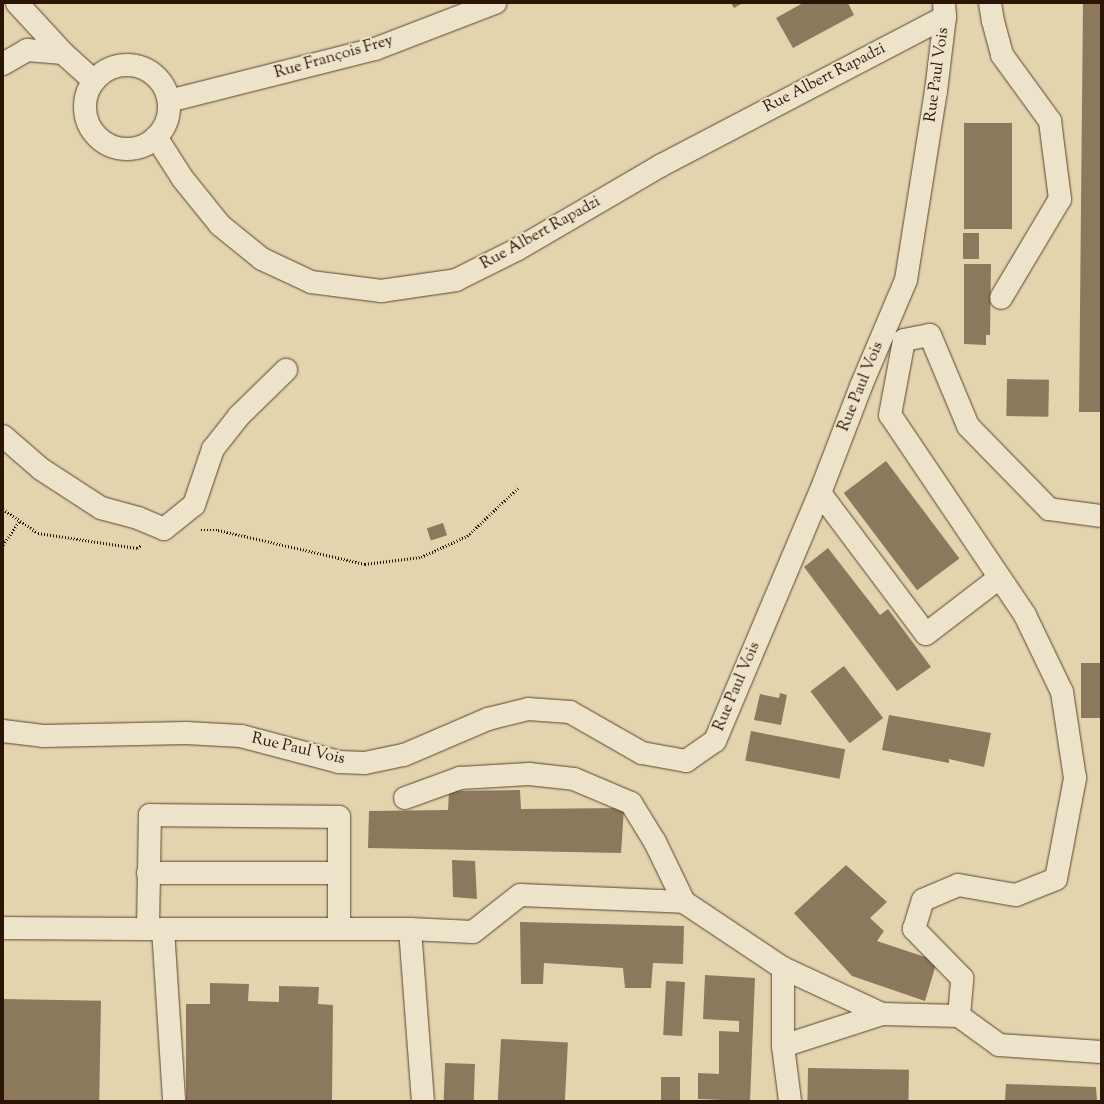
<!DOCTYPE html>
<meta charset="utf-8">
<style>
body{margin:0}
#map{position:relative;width:1104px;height:1104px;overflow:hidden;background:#e4d4ae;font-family:"Sorts Mill Goudy",serif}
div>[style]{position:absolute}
.building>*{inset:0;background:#8c785c;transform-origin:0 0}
.path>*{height:2.5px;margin-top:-1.25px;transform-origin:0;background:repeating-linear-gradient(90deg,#2c1404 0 1px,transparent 0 3px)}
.roads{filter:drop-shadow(0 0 1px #5a442e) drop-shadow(0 0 1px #5a442e)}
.minor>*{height:22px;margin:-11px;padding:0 11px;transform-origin:11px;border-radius:11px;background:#ede3ca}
.minor>.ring{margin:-11px;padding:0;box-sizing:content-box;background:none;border:22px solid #ede3ca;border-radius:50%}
span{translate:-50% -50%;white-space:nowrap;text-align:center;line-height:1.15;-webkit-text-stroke:4px #ede3ca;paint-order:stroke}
.street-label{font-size:16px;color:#2c1404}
.frame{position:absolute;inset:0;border:4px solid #2c1404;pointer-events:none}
</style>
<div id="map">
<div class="building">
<div style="clip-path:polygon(731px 3px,743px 3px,734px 8px)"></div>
<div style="clip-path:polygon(803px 3px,848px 3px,854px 15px,793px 48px,776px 18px)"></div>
<div style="clip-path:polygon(1083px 3px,1101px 3px,1101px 412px,1079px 412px)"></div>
<div style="left:964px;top:123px;width:48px;height:106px"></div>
<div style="left:963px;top:233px;width:16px;height:26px"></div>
<div style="clip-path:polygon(964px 264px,991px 264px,990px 335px,986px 335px,986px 345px,964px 344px)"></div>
<div style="left:1007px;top:379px;width:42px;height:37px;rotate:1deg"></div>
<div style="left:886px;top:461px;width:122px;height:53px;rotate:53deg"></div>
<div style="left:443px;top:523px;width:13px;height:17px;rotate:72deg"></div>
<div style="clip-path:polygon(828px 548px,880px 615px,888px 609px,931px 667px,897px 691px,804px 567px)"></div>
<div style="left:1081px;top:663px;width:20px;height:55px"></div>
<div style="left:844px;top:666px;width:65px;height:42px;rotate:53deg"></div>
<div style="clip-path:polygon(780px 693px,787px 695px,781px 725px,754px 720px,760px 694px,779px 698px)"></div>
<div style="clip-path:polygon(889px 715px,991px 733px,984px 767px,949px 759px,949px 763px,882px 750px)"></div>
<div style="left:751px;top:731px;width:96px;height:30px;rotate:11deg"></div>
<div style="clip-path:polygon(520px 790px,521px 809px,624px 808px,621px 853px,368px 848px,369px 811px,448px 810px,449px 791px)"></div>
<div style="clip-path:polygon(452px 860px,475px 861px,477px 899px,453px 897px)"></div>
<div style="clip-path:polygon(846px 865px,887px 902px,870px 918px,884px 931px,877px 941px,937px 961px,925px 1001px,852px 976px,794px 913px)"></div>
<div style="clip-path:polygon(520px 922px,684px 926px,683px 964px,653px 963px,651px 988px,625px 988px,623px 968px,544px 963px,543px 984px,521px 984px)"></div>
<div style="clip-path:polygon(705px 975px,755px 978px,750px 1101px,698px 1099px,698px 1073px,719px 1074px,719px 1031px,739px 1032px,739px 1021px,703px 1019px)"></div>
<div style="left:666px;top:981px;width:19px;height:54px;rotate:3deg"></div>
<div style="clip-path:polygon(210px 983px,249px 984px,248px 1001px,279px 1002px,279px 986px,319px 987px,318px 1004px,333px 1005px,332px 1101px,186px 1101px,186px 1004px,210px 1004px)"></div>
<div style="left:3px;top:999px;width:98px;height:102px;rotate:1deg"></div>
<div style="left:501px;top:1039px;width:67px;height:62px;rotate:3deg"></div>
<div style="left:445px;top:1063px;width:30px;height:38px;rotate:2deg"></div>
<div style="left:808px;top:1068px;width:101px;height:33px;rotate:1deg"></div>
<div style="left:661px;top:1077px;width:19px;height:24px"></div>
<div style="clip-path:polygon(1006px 1084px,1096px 1087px,1097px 1101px,1005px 1101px)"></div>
</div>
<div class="path">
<div style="left:3px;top:509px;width:42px;rotate:34.4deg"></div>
<div style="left:38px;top:533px;width:100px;rotate:8.6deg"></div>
<div style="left:137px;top:548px;width:5px;rotate:-37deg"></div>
<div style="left:201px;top:530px;width:17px"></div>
<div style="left:218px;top:530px;width:151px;rotate:13deg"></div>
<div style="left:365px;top:564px;width:56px;rotate:-7.1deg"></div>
<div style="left:421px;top:557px;width:51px;rotate:-24.5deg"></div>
<div style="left:467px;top:536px;width:70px;rotate:-43.3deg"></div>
<div style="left:3px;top:545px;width:30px;rotate:-56deg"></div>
</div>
<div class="roads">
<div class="minor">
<div style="left:17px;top:3px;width:68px;rotate:47.4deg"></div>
<div style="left:63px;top:53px;width:42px;rotate:42.1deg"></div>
<div style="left:990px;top:3px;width:18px;rotate:81deg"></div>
<div style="left:993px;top:21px;width:35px;rotate:75deg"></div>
<div style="left:1002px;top:55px;width:82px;rotate:54deg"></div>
<div style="left:1050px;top:121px;width:79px;rotate:82.7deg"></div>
<div style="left:1060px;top:199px;width:115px;rotate:120.8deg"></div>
<div style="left:3px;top:64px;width:28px;rotate:-30deg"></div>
<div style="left:27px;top:50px;width:36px;rotate:5deg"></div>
<div class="ring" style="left:85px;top:65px;width:62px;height:62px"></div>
<div style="left:169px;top:101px;width:212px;rotate:-14.2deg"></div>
<div style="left:375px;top:49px;width:129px;rotate:-21deg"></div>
<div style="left:156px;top:137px;width:50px;rotate:57.3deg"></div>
<div style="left:183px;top:179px;width:59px;rotate:51.2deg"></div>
<div style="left:220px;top:225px;width:54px;rotate:39deg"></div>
<div style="left:262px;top:259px;width:54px;rotate:25.1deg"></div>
<div style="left:311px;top:282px;width:71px;rotate:7.3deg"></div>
<div style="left:381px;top:291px;width:76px;rotate:-8.3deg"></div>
<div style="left:456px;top:280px;width:69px;rotate:-26.6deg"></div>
<div style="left:518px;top:249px;width:167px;rotate:-30.3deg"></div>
<div style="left:662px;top:165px;width:319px;rotate:-27.6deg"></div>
<div style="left:3px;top:436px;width:50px;rotate:41deg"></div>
<div style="left:41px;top:469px;width:72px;rotate:33deg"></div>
<div style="left:101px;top:508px;width:38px;rotate:15deg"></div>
<div style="left:138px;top:518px;width:28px;rotate:23deg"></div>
<div style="left:164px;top:529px;width:38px;rotate:-39deg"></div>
<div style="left:194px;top:505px;width:59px;rotate:-71.3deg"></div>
<div style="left:213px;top:449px;width:42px;rotate:-51.8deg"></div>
<div style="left:239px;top:416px;width:66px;rotate:-44.4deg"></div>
<div style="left:820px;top:493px;width:176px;rotate:53.1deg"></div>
<div style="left:926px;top:634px;width:92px;rotate:-37.5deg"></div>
<div style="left:3px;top:731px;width:40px;rotate:7.1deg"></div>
<div style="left:43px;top:736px;width:143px;rotate:-1.2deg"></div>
<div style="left:186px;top:733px;width:55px;rotate:3.1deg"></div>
<div style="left:241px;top:736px;width:101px;rotate:14.9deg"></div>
<div style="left:339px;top:762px;width:26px;rotate:2deg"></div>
<div style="left:365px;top:763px;width:40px;rotate:-12deg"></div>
<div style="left:404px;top:755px;width:91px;rotate:-23.2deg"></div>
<div style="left:488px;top:719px;width:41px;rotate:-14deg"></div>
<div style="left:528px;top:709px;width:42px;rotate:4.1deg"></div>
<div style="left:570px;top:712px;width:83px;rotate:29.7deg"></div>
<div style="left:642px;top:753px;width:45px;rotate:10.3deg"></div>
<div style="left:686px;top:761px;width:35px;rotate:-35deg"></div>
<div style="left:715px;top:741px;width:269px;rotate:-67.1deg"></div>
<div style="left:820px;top:493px;width:115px;rotate:-69deg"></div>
<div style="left:861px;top:386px;width:115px;rotate:-67deg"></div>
<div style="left:906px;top:280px;width:191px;rotate:-81deg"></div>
<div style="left:936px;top:91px;width:75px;rotate:-83.1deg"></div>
<div style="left:945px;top:17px;width:14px;rotate:-94deg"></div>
<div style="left:405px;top:798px;width:59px;rotate:-20deg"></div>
<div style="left:460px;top:778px;width:69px;rotate:-3.3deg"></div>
<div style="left:529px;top:774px;width:45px;rotate:6.3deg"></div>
<div style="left:574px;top:779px;width:62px;rotate:22.8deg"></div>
<div style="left:631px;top:803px;width:46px;rotate:58.4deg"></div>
<div style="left:655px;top:842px;width:67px;rotate:64.2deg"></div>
<div style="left:148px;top:873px;width:191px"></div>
<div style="left:3px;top:928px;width:160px;rotate:0.4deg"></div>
<div style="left:163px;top:929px;width:172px;rotate:86.3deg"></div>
<div style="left:148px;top:929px;width:114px;rotate:-89deg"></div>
<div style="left:150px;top:815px;width:189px;rotate:0.6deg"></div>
<div style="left:339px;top:817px;width:112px;rotate:90deg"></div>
<div style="left:163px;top:929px;width:247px"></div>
<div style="left:410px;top:929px;width:63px;rotate:2.7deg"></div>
<div style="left:473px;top:932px;width:60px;rotate:-38.2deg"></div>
<div style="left:520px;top:895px;width:164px;rotate:2.4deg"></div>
<div style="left:684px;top:902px;width:119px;rotate:33.7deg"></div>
<div style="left:783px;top:968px;width:78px;rotate:90deg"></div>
<div style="left:783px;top:1046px;width:55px;rotate:82.7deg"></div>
<div style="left:410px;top:929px;width:172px;rotate:85.7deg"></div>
<div style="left:783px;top:968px;width:109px;rotate:24.9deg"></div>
<div style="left:882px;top:1014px;width:77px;rotate:1.5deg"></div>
<div style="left:959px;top:1016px;width:49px;rotate:35.9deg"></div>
<div style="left:999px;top:1045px;width:102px;rotate:3.9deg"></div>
<div style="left:959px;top:1016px;width:38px;rotate:-85deg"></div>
<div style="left:962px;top:978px;width:69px;rotate:-134.4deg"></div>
<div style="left:914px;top:929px;width:30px;rotate:-73deg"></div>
<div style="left:923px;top:900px;width:38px;rotate:-23deg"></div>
<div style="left:958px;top:885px;width:59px;rotate:9.8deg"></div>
<div style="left:1016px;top:895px;width:43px;rotate:-21.8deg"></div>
<div style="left:1056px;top:879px;width:103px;rotate:-79.3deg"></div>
<div style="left:1075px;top:778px;width:87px;rotate:-98.6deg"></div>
<div style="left:1062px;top:692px;width:85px;rotate:-115.7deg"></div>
<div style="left:1025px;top:615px;width:241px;rotate:-124deg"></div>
<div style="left:890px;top:415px;width:76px;rotate:-79.4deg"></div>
<div style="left:904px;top:340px;width:26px;rotate:-11deg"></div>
<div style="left:930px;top:335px;width:99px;rotate:67.3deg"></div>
<div style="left:968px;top:426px;width:116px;rotate:45.7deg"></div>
<div style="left:1049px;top:509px;width:52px;rotate:7.7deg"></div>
<div style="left:783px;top:1046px;width:104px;rotate:-17.9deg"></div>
</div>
</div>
<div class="street-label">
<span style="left:334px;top:58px;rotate:-16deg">Rue François Frey</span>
<span style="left:938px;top:75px;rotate:-82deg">Rue Paul Vois</span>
<span style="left:825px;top:79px;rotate:-27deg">Rue Albert Rapadzi</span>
<span style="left:541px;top:234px;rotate:-29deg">Rue Albert Rapadzi</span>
<span style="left:862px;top:387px;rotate:-68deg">Rue Paul Vois</span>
<span style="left:738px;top:687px;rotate:-67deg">Rue Paul Vois</span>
<span style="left:298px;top:750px;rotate:13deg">Rue Paul Vois</span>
</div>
<div class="frame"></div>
</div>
